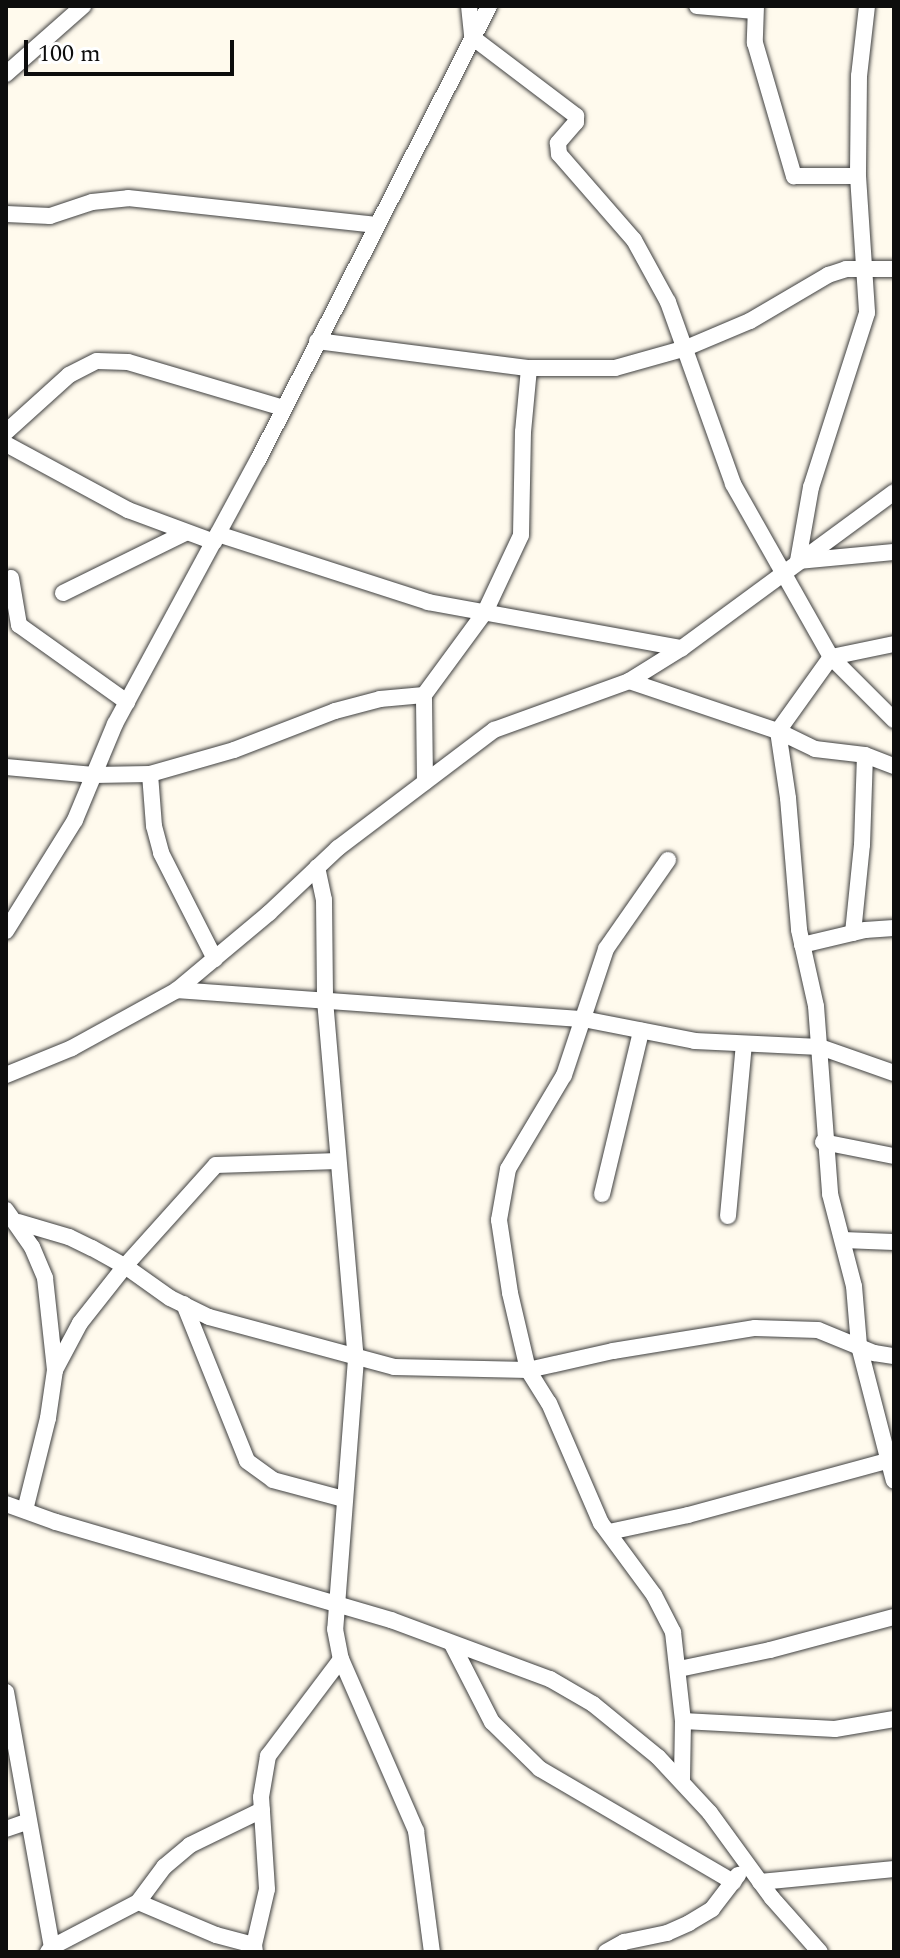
<!DOCTYPE html>
<style>
body{margin:0}
#map{position:relative;width:900px;height:1958px;overflow:hidden;background:#fffaed;font-family:Spectral,serif}
div>[style]{position:absolute}
.roads{filter:drop-shadow(0 0 2px #404040) drop-shadow(0 0 2px #404040)}
.minor>*{height:16px;margin:-8px;padding:0 8px;transform-origin:8px;border-radius:8px;background:#fff}
span{translate:-50% -50%;white-space:nowrap;text-align:center;line-height:1.15;-webkit-text-stroke:8px #fff;paint-order:stroke}
.frame{position:absolute;inset:0;border:8px solid #0d0d0d;pointer-events:none}
.scale{position:absolute;left:24px;top:40px;width:210px;height:36px;box-sizing:border-box;border:4px solid #0d0d0d;border-top:0;padding-left:10px;font-size:24px;line-height:28px;white-space:nowrap;color:#0d0d0d;-webkit-text-stroke:6px #fff;paint-order:stroke}
</style>
<div id="map">
<div class="roads">
<div class="minor">
<div style="left:469px;top:6px;width:31px;rotate:84deg"></div>
<div style="left:472px;top:37px;width:131px;rotate:37.2deg"></div>
<div style="left:576px;top:116px;width:6px;rotate:90deg"></div>
<div style="left:576px;top:122px;width:28px;rotate:131deg"></div>
<div style="left:558px;top:143px;width:11px;rotate:85deg"></div>
<div style="left:559px;top:154px;width:114px;rotate:48.9deg"></div>
<div style="left:634px;top:240px;width:71px;rotate:61.3deg"></div>
<div style="left:668px;top:302px;width:193px;rotate:70.3deg"></div>
<div style="left:733px;top:484px;width:199px;rotate:60.5deg"></div>
<div style="left:831px;top:657px;width:89px;rotate:45deg"></div>
<div style="left:697px;top:6px;width:58px;rotate:4.9deg"></div>
<div style="left:756px;top:6px;width:37px;rotate:92deg"></div>
<div style="left:755px;top:43px;width:139px;rotate:73.7deg"></div>
<div style="left:794px;top:176px;width:64px"></div>
<div style="left:867px;top:6px;width:70px;rotate:96.5deg"></div>
<div style="left:859px;top:76px;width:100px;rotate:90.6deg"></div>
<div style="left:858px;top:176px;width:137px;rotate:86.2deg"></div>
<div style="left:867px;top:313px;width:183px;rotate:107.8deg"></div>
<div style="left:811px;top:487px;width:75px;rotate:100deg"></div>
<div style="left:798px;top:561px;width:96px;rotate:-5.4deg"></div>
<div style="left:6px;top:74px;width:103px;rotate:-41.4deg"></div>
<div style="left:6px;top:214px;width:44px;rotate:2.6deg"></div>
<div style="left:50px;top:216px;width:44px;rotate:-18.4deg"></div>
<div style="left:92px;top:202px;width:36px;rotate:-6deg"></div>
<div style="left:128px;top:198px;width:248px;rotate:6.2deg"></div>
<div style="left:317px;top:341px;width:214px;rotate:7.3deg"></div>
<div style="left:529px;top:368px;width:86px"></div>
<div style="left:615px;top:368px;width:74px;rotate:-15.7deg"></div>
<div style="left:686px;top:348px;width:69px;rotate:-22.9deg"></div>
<div style="left:750px;top:321px;width:91px;rotate:-30.5deg"></div>
<div style="left:828px;top:275px;width:19px;rotate:-18deg"></div>
<div style="left:846px;top:269px;width:48px"></div>
<div style="left:6px;top:432px;width:85px;rotate:-42.1deg"></div>
<div style="left:69px;top:375px;width:31px;rotate:-27deg"></div>
<div style="left:97px;top:361px;width:31px;rotate:2deg"></div>
<div style="left:128px;top:362px;width:162px;rotate:16.5deg"></div>
<div style="left:6px;top:444px;width:139px;rotate:28.4deg"></div>
<div style="left:128px;top:510px;width:92px;rotate:20.4deg"></div>
<div style="left:218px;top:534px;width:221px;rotate:17.9deg"></div>
<div style="left:428px;top:602px;width:258px;rotate:10.3deg"></div>
<div style="left:11px;top:578px;width:48px;rotate:80.3deg"></div>
<div style="left:19px;top:625px;width:133px;rotate:35.5deg"></div>
<div style="left:63px;top:593px;width:136px;rotate:-26.2deg"></div>
<div style="left:894px;top:644px;width:64px;rotate:168.3deg"></div>
<div style="left:831px;top:657px;width:91px;rotate:125.6deg"></div>
<div style="left:778px;top:731px;width:68px;rotate:81.5deg"></div>
<div style="left:788px;top:798px;width:132px;rotate:85.2deg"></div>
<div style="left:799px;top:930px;width:78px;rotate:77.4deg"></div>
<div style="left:816px;top:1006px;width:189px;rotate:85.7deg"></div>
<div style="left:830px;top:1194px;width:95px;rotate:75.4deg"></div>
<div style="left:854px;top:1286px;width:60px;rotate:85.2deg"></div>
<div style="left:859px;top:1346px;width:139px;rotate:75.5deg"></div>
<div style="left:629px;top:681px;width:157px;rotate:18.6deg"></div>
<div style="left:778px;top:731px;width:41px;rotate:25.9deg"></div>
<div style="left:815px;top:749px;width:50px;rotate:6.8deg"></div>
<div style="left:865px;top:755px;width:31px;rotate:21deg"></div>
<div style="left:6px;top:767px;width:88px;rotate:5.2deg"></div>
<div style="left:94px;top:775px;width:56px;rotate:-1deg"></div>
<div style="left:150px;top:774px;width:87px;rotate:-15.9deg"></div>
<div style="left:234px;top:750px;width:108px;rotate:-21.1deg"></div>
<div style="left:335px;top:711px;width:47px;rotate:-14.9deg"></div>
<div style="left:380px;top:699px;width:44px;rotate:-5.2deg"></div>
<div style="left:150px;top:774px;width:52px;rotate:85.6deg"></div>
<div style="left:154px;top:826px;width:28px;rotate:75deg"></div>
<div style="left:161px;top:853px;width:119px;rotate:63deg"></div>
<div style="left:425px;top:782px;width:87px;rotate:-90.7deg"></div>
<div style="left:424px;top:695px;width:103px;rotate:-53.7deg"></div>
<div style="left:485px;top:612px;width:85px;rotate:-64.9deg"></div>
<div style="left:521px;top:535px;width:103px;rotate:-88.9deg"></div>
<div style="left:523px;top:432px;width:64px;rotate:-84.6deg"></div>
<div style="left:668px;top:860px;width:108px;rotate:124.9deg"></div>
<div style="left:606px;top:949px;width:133px;rotate:108.4deg"></div>
<div style="left:564px;top:1075px;width:109px;rotate:120.8deg"></div>
<div style="left:508px;top:1169px;width:52px;rotate:100deg"></div>
<div style="left:499px;top:1220px;width:74px;rotate:81.4deg"></div>
<div style="left:510px;top:1293px;width:79px;rotate:76.8deg"></div>
<div style="left:528px;top:1370px;width:39px;rotate:58deg"></div>
<div style="left:549px;top:1403px;width:131px;rotate:66.6deg"></div>
<div style="left:601px;top:1523px;width:89px;rotate:53.6deg"></div>
<div style="left:654px;top:1595px;width:42px;rotate:62.8deg"></div>
<div style="left:673px;top:1632px;width:90px;rotate:83.6deg"></div>
<div style="left:683px;top:1721px;width:60px;rotate:91deg"></div>
<div style="left:317px;top:867px;width:34px;rotate:78deg"></div>
<div style="left:324px;top:900px;width:100px;rotate:89.4deg"></div>
<div style="left:325px;top:1000px;width:360px;rotate:85.1deg"></div>
<div style="left:356px;top:1359px;width:271px;rotate:94.4deg"></div>
<div style="left:335px;top:1629px;width:31px;rotate:79deg"></div>
<div style="left:341px;top:1659px;width:188px;rotate:66.4deg"></div>
<div style="left:416px;top:1831px;width:122px;rotate:82.5deg"></div>
<div style="left:6px;top:931px;width:131px;rotate:-58.1deg"></div>
<div style="left:75px;top:820px;width:104px;rotate:-67.4deg"></div>
<div style="left:115px;top:724px;width:300px;rotate:-61.6deg"></div>
<div style="left:258px;top:460px;width:509px;rotate:-63.03deg"></div>
<div style="left:853px;top:933px;width:88px;rotate:-84.2deg"></div>
<div style="left:862px;top:845px;width:90px;rotate:-88.1deg"></div>
<div style="left:802px;top:945px;width:65px;rotate:-13.4deg"></div>
<div style="left:865px;top:930px;width:29px;rotate:-4deg"></div>
<div style="left:177px;top:990px;width:407px;rotate:4.1deg"></div>
<div style="left:583px;top:1019px;width:114px;rotate:11.1deg"></div>
<div style="left:695px;top:1041px;width:125px;rotate:2.7deg"></div>
<div style="left:820px;top:1047px;width:78px;rotate:19.4deg"></div>
<div style="left:6px;top:1075px;width:71px;rotate:-22.2deg"></div>
<div style="left:72px;top:1048px;width:120px;rotate:-28.9deg"></div>
<div style="left:177px;top:990px;width:120px;rotate:-39.9deg"></div>
<div style="left:269px;top:913px;width:95px;rotate:-43.3deg"></div>
<div style="left:338px;top:848px;width:196px;rotate:-37.1deg"></div>
<div style="left:494px;top:730px;width:144px;rotate:-19.9deg"></div>
<div style="left:629px;top:681px;width:62px;rotate:-31.9deg"></div>
<div style="left:682px;top:648px;width:263px;rotate:-36.3deg"></div>
<div style="left:823px;top:1142px;width:72px;rotate:11.2deg"></div>
<div style="left:602px;top:1194px;width:168px;rotate:-76.5deg"></div>
<div style="left:6px;top:1210px;width:45px;rotate:54.9deg"></div>
<div style="left:32px;top:1247px;width:34px;rotate:67deg"></div>
<div style="left:45px;top:1278px;width:93px;rotate:83.8deg"></div>
<div style="left:55px;top:1370px;width:49px;rotate:98.3deg"></div>
<div style="left:48px;top:1418px;width:95px;rotate:104deg"></div>
<div style="left:728px;top:1216px;width:172px;rotate:-84.7deg"></div>
<div style="left:18px;top:1222px;width:53px;rotate:16.4deg"></div>
<div style="left:69px;top:1237px;width:25px;rotate:26deg"></div>
<div style="left:92px;top:1248px;width:38px;rotate:29deg"></div>
<div style="left:125px;top:1266px;width:55px;rotate:35.4deg"></div>
<div style="left:170px;top:1298px;width:43px;rotate:26deg"></div>
<div style="left:209px;top:1317px;width:192px;rotate:15.1deg"></div>
<div style="left:394px;top:1367px;width:134px;rotate:1.3deg"></div>
<div style="left:528px;top:1370px;width:87px;rotate:-12.6deg"></div>
<div style="left:613px;top:1351px;width:144px;rotate:-9.2deg"></div>
<div style="left:755px;top:1328px;width:63px;rotate:1.8deg"></div>
<div style="left:818px;top:1330px;width:61px;rotate:22.3deg"></div>
<div style="left:874px;top:1353px;width:20px;rotate:9deg"></div>
<div style="left:843px;top:1240px;width:51px;rotate:2.2deg"></div>
<div style="left:184px;top:1304px;width:169px;rotate:68.1deg"></div>
<div style="left:247px;top:1461px;width:32px;rotate:36deg"></div>
<div style="left:273px;top:1480px;width:73px;rotate:15deg"></div>
<div style="left:55px;top:1370px;width:53px;rotate:-62deg"></div>
<div style="left:80px;top:1323px;width:73px;rotate:-51.7deg"></div>
<div style="left:125px;top:1266px;width:136px;rotate:-48deg"></div>
<div style="left:216px;top:1165px;width:122px;rotate:-1.9deg"></div>
<div style="left:6px;top:1504px;width:53px;rotate:19.8deg"></div>
<div style="left:56px;top:1522px;width:349px;rotate:16.3deg"></div>
<div style="left:391px;top:1620px;width:170px;rotate:20.4deg"></div>
<div style="left:550px;top:1679px;width:50px;rotate:30.2deg"></div>
<div style="left:593px;top:1704px;width:84px;rotate:39.2deg"></div>
<div style="left:658px;top:1757px;width:76px;rotate:47.1deg"></div>
<div style="left:710px;top:1813px;width:105px;rotate:53.9deg"></div>
<div style="left:772px;top:1898px;width:72px;rotate:48.4deg"></div>
<div style="left:609px;top:1532px;width:81px;rotate:-12.1deg"></div>
<div style="left:688px;top:1515px;width:206px;rotate:-15.2deg"></div>
<div style="left:452px;top:1644px;width:88px;rotate:62.9deg"></div>
<div style="left:492px;top:1722px;width:67px;rotate:44.4deg"></div>
<div style="left:540px;top:1769px;width:224px;rotate:30.3deg"></div>
<div style="left:679px;top:1669px;width:93px;rotate:-11.8deg"></div>
<div style="left:770px;top:1650px;width:128px;rotate:-14.9deg"></div>
<div style="left:6px;top:1692px;width:264px;rotate:79.8deg"></div>
<div style="left:683px;top:1721px;width:152px;rotate:3deg"></div>
<div style="left:835px;top:1729px;width:60px;rotate:-9.6deg"></div>
<div style="left:6px;top:1829px;width:24px;rotate:-19deg"></div>
<div style="left:760px;top:1882px;width:135px;rotate:-5.5deg"></div>
<div style="left:138px;top:1902px;width:85px;rotate:22.9deg"></div>
<div style="left:216px;top:1935px;width:39px;rotate:15deg"></div>
<div style="left:48px;top:1952px;width:6px;rotate:-51deg"></div>
<div style="left:52px;top:1947px;width:97px;rotate:-27.6deg"></div>
<div style="left:138px;top:1902px;width:44px;rotate:-53.4deg"></div>
<div style="left:164px;top:1867px;width:34px;rotate:-40deg"></div>
<div style="left:190px;top:1845px;width:80px;rotate:-25.9deg"></div>
<div style="left:255px;top:1952px;width:7px;rotate:-98deg"></div>
<div style="left:254px;top:1945px;width:57px;rotate:-76.9deg"></div>
<div style="left:267px;top:1889px;width:92px;rotate:-93.7deg"></div>
<div style="left:261px;top:1797px;width:42px;rotate:-80.3deg"></div>
<div style="left:268px;top:1756px;width:121px;rotate:-53deg"></div>
<div style="left:606px;top:1952px;width:21px;rotate:-29deg"></div>
<div style="left:624px;top:1942px;width:44px;rotate:-11.8deg"></div>
<div style="left:667px;top:1933px;width:24px;rotate:-24deg"></div>
<div style="left:689px;top:1923px;width:27px;rotate:-31deg"></div>
<div style="left:712px;top:1909px;width:43px;rotate:-52.6deg"></div>
</div>
</div>
<div class="frame"></div>
<div class="scale">100 m</div>
</div>
